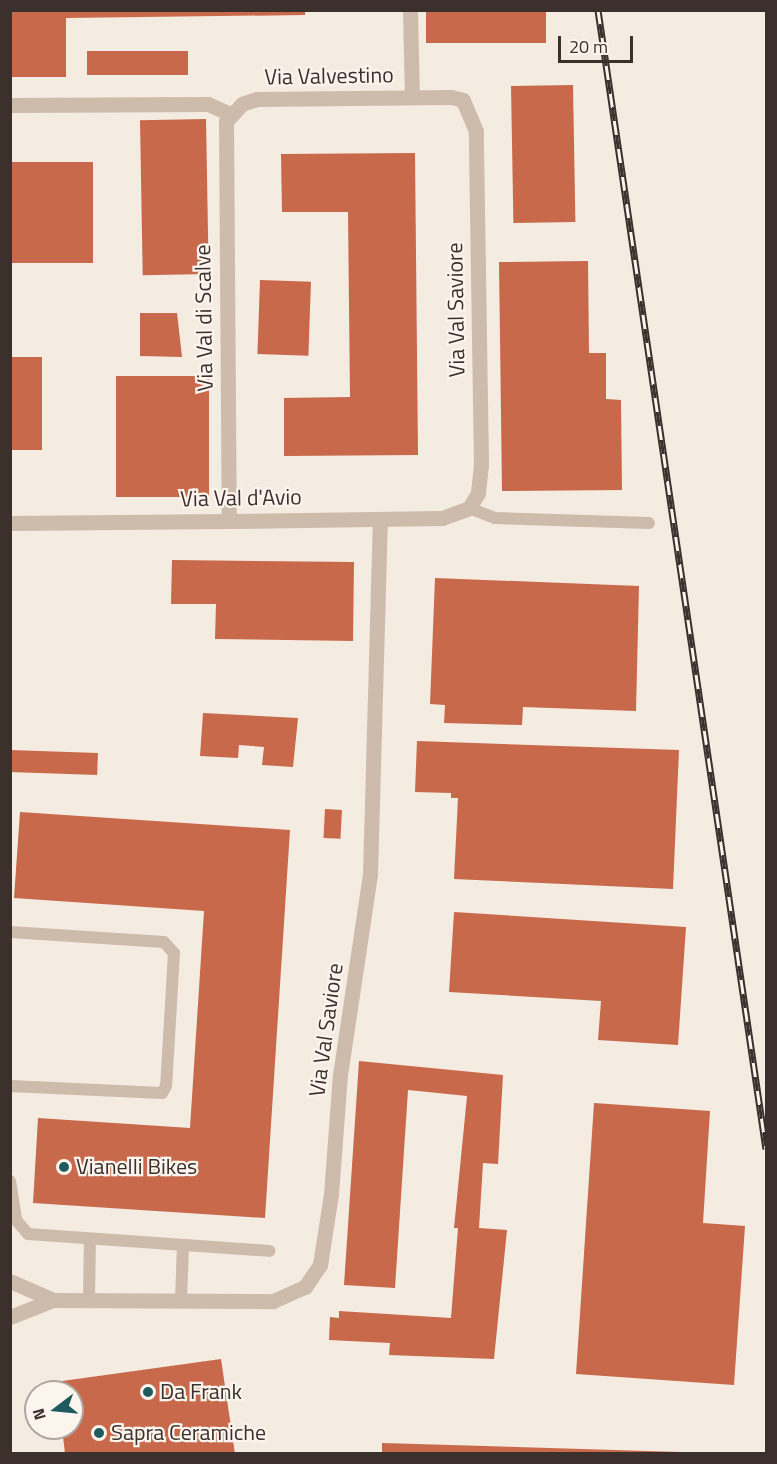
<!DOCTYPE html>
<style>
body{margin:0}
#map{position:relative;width:777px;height:1464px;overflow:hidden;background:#f4ebe1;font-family:"Titillium Web",sans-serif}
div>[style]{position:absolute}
.building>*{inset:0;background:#c8694b;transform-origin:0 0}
.service>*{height:12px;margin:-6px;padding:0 6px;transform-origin:6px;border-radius:6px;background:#cdbbac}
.minor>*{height:15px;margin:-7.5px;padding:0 7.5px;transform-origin:7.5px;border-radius:7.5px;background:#cdbbac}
.rail>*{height:7px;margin-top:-3.5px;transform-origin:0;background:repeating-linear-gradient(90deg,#fbf5ee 0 14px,#3b302b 0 28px);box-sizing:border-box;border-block:2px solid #3b302b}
.dots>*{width:16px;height:16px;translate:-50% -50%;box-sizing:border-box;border:3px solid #fbf5ee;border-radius:50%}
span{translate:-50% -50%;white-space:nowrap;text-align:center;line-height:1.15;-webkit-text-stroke:4.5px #fbf5ee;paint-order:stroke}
.street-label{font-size:22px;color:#3b302b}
.poi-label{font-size:22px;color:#3b302b}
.left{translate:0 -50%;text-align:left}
.frame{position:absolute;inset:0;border:12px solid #3b302b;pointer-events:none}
.north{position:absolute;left:24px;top:1380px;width:60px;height:60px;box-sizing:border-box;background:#fbf5ee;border:2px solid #aea6a0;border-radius:50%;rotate:254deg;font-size:16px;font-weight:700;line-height:24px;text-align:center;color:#3b302b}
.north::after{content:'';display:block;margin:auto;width:21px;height:27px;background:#1f5a5e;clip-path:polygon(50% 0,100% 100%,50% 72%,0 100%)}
.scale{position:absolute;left:558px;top:36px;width:75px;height:27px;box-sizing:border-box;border:3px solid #3b302b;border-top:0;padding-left:8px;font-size:18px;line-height:21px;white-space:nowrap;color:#3b302b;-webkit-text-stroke:4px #fbf5ee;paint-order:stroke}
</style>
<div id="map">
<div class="building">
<div style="clip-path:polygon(10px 10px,305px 10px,305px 15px,66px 18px,66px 77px,10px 77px)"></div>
<div style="left:426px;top:10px;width:120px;height:33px"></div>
<div style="left:188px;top:51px;width:24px;height:101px;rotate:90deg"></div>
<div style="left:573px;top:85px;width:137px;height:62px;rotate:89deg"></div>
<div style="left:206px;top:119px;width:155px;height:66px;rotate:89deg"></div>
<div style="clip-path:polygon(415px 153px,418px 455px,284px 456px,284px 398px,350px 397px,348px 212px,282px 212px,281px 154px)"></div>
<div style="left:10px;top:162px;width:83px;height:101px"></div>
<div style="clip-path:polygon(588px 261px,589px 353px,606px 353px,606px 399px,621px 400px,622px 490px,502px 491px,499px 262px)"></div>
<div style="left:260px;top:280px;width:51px;height:74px;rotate:2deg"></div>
<div style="clip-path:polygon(140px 313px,177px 313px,182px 357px,140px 356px)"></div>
<div style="left:10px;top:357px;width:32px;height:93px"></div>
<div style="left:116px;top:376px;width:93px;height:121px"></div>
<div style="clip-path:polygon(172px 560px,354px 562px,353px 641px,215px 639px,216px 604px,171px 604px)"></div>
<div style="clip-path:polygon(435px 578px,639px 586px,636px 711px,523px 707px,522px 725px,444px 723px,445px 705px,430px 704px)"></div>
<div style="clip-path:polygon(203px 713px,298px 718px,293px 767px,262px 765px,264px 747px,239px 745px,238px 758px,200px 756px)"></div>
<div style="clip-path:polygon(417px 741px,679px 750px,673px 889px,454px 879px,458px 798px,451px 798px,451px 793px,415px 792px)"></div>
<div style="left:10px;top:750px;width:88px;height:22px;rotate:2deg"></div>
<div style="left:325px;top:809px;width:17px;height:29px;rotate:3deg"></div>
<div style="clip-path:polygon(20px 812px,290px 830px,265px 1218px,33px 1203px,38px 1118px,190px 1128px,204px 911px,14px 898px)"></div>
<div style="clip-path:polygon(454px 912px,686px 927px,678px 1045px,598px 1040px,601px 1001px,449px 992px)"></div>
<div style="clip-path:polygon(359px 1061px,503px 1075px,498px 1164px,483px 1163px,479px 1228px,507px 1230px,494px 1359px,389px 1355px,390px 1343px,329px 1340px,330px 1317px,339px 1318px,339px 1311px,451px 1318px,458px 1228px,454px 1228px,467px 1096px,408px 1090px,395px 1288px,344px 1285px)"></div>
<div style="clip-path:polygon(594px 1103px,710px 1111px,703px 1223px,745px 1226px,734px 1385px,576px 1374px)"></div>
<div style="clip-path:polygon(221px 1359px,235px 1454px,65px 1454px,62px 1428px,72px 1428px,72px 1392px,57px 1392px,55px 1382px)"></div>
<div style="clip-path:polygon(382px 1443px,681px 1452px,681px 1454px,382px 1454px)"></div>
</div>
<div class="service">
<div style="left:469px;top:508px;width:28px;rotate:21deg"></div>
<div style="left:495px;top:518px;width:154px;rotate:1.9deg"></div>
<div style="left:10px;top:932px;width:154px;rotate:3.7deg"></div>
<div style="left:164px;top:942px;width:15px;rotate:48deg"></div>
<div style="left:174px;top:953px;width:133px;rotate:93.4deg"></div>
<div style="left:166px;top:1086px;width:8px;rotate:120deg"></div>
<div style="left:162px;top:1093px;width:152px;rotate:-177.4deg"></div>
<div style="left:10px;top:1181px;width:39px;rotate:81deg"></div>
<div style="left:16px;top:1220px;width:18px;rotate:49deg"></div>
<div style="left:28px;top:1234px;width:242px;rotate:4deg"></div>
<div style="left:89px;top:1300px;width:61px;rotate:-89.1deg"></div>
<div style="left:181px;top:1300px;width:55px;rotate:-87.9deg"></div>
</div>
<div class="minor">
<div style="left:410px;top:10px;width:87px;rotate:88.7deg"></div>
<div style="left:10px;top:105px;width:198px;rotate:-0.3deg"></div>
<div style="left:208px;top:104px;width:24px;rotate:24deg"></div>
<div style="left:10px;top:523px;width:219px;rotate:-0.5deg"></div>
<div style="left:229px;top:521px;width:213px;rotate:-0.8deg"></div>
<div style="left:442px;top:518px;width:29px;rotate:-20deg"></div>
<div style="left:469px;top:508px;width:17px;rotate:-59deg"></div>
<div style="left:478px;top:493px;width:28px;rotate:-84deg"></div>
<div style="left:481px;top:465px;width:334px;rotate:-90.9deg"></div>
<div style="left:476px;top:131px;width:34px;rotate:-113deg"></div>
<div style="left:463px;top:100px;width:12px;rotate:-166deg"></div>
<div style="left:451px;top:97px;width:194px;rotate:179.4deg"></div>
<div style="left:257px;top:99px;width:16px;rotate:162deg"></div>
<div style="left:242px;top:104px;width:23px;rotate:133deg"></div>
<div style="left:226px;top:121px;width:400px;rotate:89.6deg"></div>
<div style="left:10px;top:1281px;width:47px;rotate:23.8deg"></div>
<div style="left:10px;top:1317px;width:46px;rotate:-21.6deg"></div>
<div style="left:53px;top:1300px;width:220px;rotate:0.3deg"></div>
<div style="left:273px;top:1301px;width:35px;rotate:-24deg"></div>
<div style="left:305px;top:1287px;width:27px;rotate:-56deg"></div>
<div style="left:320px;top:1265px;width:72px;rotate:-81.2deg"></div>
<div style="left:331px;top:1194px;width:119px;rotate:-85.7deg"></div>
<div style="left:340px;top:1075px;width:203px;rotate:-81.5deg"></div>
<div style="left:370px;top:874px;width:355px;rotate:-88.4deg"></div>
</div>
<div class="rail">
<div style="left:598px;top:10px;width:1151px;rotate:81.61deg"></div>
</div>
<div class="dots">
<div style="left:64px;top:1167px;background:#1f5a5e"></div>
<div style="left:148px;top:1392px;background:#1f5a5e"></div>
<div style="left:99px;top:1433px;background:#1f5a5e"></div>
</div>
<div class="street-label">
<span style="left:329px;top:76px;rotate:-1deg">Via Valvestino</span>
<span style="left:456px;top:310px;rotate:-91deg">Via Val Saviore</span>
<span style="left:204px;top:318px;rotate:-91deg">Via Val di Scalve</span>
<span style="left:241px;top:498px;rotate:-1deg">Via Val d'Avio</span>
<span style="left:326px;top:1030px;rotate:-82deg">Via Val Saviore</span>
</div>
<div class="poi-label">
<span class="left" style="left:76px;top:1167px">Vianelli Bikes</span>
<span class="left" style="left:160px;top:1392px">Da Frank</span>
<span class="left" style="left:111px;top:1433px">Sapra Ceramiche</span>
</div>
<div class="frame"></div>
<div class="north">N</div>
<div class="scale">20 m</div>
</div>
